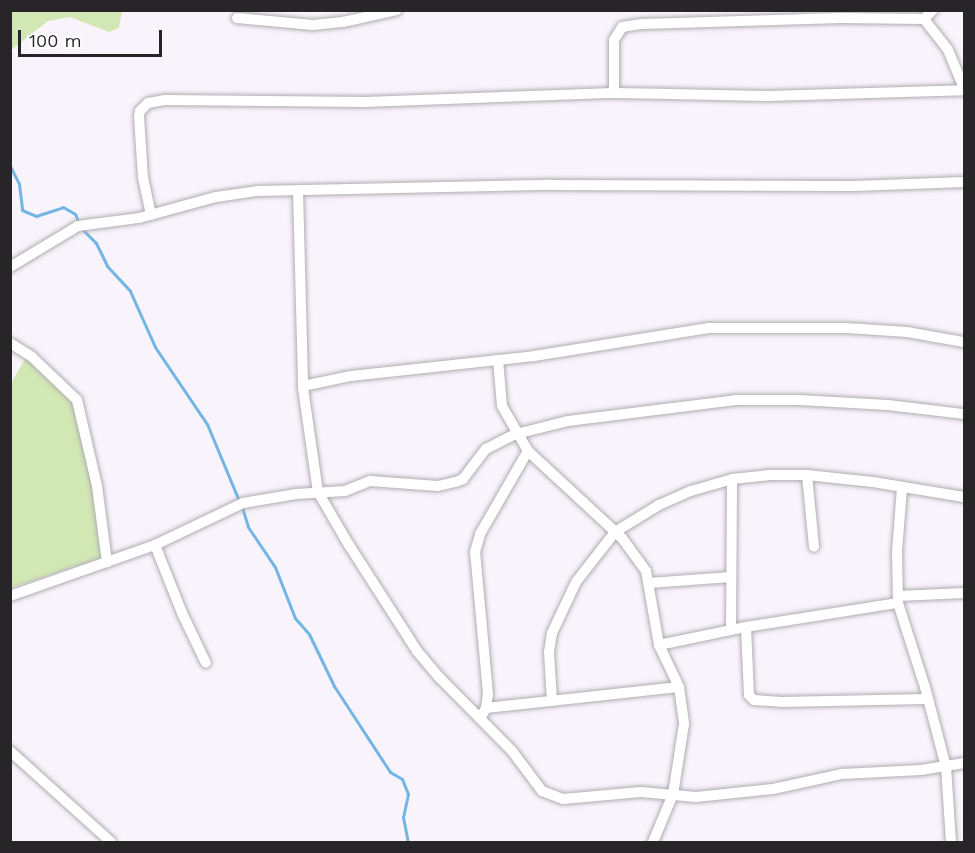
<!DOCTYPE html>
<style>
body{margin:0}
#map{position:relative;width:975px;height:853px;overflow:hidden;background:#f9f4fb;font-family:"Work Sans",sans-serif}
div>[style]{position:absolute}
.green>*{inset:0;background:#d2e8b4}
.stream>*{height:3px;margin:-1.5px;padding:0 1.5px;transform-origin:1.5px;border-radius:1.5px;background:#73b5e4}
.roads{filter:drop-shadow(0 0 2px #b0acb2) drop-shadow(0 0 2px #b0acb2)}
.street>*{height:10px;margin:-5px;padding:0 5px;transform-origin:5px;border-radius:5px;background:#fff}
span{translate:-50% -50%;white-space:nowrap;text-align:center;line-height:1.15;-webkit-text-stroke:4.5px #fff;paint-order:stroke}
.frame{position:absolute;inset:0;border:12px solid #272528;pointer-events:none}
.scale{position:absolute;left:18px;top:30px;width:144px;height:27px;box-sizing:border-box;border:3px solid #272528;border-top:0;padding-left:8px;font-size:18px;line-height:21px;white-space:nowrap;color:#272528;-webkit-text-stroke:4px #fff;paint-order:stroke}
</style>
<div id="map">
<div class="green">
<div style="clip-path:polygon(11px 10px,122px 10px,122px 11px,119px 28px,109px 32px,70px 17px,48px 21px,11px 50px)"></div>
<div style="clip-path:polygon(27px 356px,73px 397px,88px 451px,101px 558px,11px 588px,11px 383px)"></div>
</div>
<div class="stream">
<div style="left:10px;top:166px;width:20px;rotate:63deg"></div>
<div style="left:19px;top:184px;width:26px;rotate:83deg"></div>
<div style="left:22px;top:210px;width:15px;rotate:23deg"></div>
<div style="left:36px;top:216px;width:28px;rotate:-18deg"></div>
<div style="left:63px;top:207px;width:14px;rotate:30deg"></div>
<div style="left:75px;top:214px;width:10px;rotate:66deg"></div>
<div style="left:82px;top:229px;width:20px;rotate:45deg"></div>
<div style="left:96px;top:243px;width:25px;rotate:64deg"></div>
<div style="left:107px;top:266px;width:34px;rotate:47deg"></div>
<div style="left:130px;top:291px;width:61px;rotate:65.9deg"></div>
<div style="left:155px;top:347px;width:93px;rotate:56deg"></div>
<div style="left:207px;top:424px;width:83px;rotate:67.4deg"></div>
<div style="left:242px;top:507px;width:21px;rotate:73deg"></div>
<div style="left:248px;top:527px;width:48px;rotate:56deg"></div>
<div style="left:275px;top:567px;width:55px;rotate:68.6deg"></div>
<div style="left:295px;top:618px;width:21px;rotate:49deg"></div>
<div style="left:309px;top:634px;width:58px;rotate:64.3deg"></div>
<div style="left:334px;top:686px;width:103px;rotate:56.9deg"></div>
<div style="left:390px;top:772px;width:14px;rotate:30deg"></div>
<div style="left:402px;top:779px;width:16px;rotate:68deg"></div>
<div style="left:408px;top:794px;width:24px;rotate:102deg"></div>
<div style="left:403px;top:817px;width:25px;rotate:79deg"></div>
</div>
<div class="roads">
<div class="street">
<div style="left:237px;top:18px;width:76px;rotate:5.3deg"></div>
<div style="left:313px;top:25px;width:30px;rotate:-6deg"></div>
<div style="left:343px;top:22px;width:55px;rotate:-12.5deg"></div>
<div style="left:924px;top:19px;width:13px;rotate:-45deg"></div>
<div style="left:614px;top:93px;width:53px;rotate:-90deg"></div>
<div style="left:614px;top:40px;width:15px;rotate:-58deg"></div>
<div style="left:622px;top:27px;width:20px;rotate:-9deg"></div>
<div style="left:642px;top:24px;width:199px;rotate:-1.7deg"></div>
<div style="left:841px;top:18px;width:83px;rotate:0.7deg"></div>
<div style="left:924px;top:19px;width:39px;rotate:52deg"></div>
<div style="left:948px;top:50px;width:41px;rotate:67.2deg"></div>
<div style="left:298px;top:191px;width:197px;rotate:88.5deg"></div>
<div style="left:303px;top:388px;width:105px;rotate:81.8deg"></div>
<div style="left:318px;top:492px;width:61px;rotate:59.7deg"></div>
<div style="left:349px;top:545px;width:126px;rotate:57.3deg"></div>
<div style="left:417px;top:651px;width:34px;rotate:50deg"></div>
<div style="left:439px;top:677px;width:104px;rotate:45.4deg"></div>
<div style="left:512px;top:751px;width:50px;rotate:53.1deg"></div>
<div style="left:542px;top:791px;width:22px;rotate:21deg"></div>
<div style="left:563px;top:799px;width:78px;rotate:-5.1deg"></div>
<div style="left:641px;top:792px;width:55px;rotate:5.2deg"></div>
<div style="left:696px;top:797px;width:77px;rotate:-5.9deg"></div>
<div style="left:773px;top:789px;width:71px;rotate:-12.3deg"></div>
<div style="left:842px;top:774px;width:79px;rotate:-2.9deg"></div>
<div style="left:921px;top:770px;width:44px;rotate:-9.2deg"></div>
<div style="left:151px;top:215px;width:38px;rotate:-102deg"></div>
<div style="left:143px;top:178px;width:62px;rotate:-93.7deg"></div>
<div style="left:139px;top:116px;width:5px;rotate:-79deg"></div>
<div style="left:140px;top:111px;width:11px;rotate:-45deg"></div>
<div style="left:148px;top:103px;width:17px;rotate:-10deg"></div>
<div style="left:165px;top:100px;width:200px;rotate:0.6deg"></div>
<div style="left:365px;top:102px;width:249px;rotate:-2.1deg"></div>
<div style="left:614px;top:93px;width:153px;rotate:1.1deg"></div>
<div style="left:767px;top:96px;width:197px;rotate:-1.7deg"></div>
<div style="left:10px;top:267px;width:79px;rotate:-31.1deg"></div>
<div style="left:78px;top:226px;width:62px;rotate:-7.5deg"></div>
<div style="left:139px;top:218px;width:80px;rotate:-15.3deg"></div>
<div style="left:216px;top:197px;width:41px;rotate:-8.3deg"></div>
<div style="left:257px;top:191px;width:294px;rotate:-1.2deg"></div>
<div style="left:551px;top:185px;width:304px;rotate:0.2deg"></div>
<div style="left:855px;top:186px;width:109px;rotate:-2.1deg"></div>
<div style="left:10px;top:343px;width:26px;rotate:32deg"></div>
<div style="left:32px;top:357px;width:62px;rotate:43.7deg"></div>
<div style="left:77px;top:400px;width:88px;rotate:76.9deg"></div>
<div style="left:97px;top:486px;width:77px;rotate:82.5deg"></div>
<div style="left:498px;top:360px;width:46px;rotate:85deg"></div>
<div style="left:502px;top:406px;width:52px;rotate:60deg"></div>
<div style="left:528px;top:451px;width:128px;rotate:42.8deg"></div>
<div style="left:622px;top:538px;width:41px;rotate:54deg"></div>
<div style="left:646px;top:571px;width:75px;rotate:80deg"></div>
<div style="left:659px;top:645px;width:47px;rotate:64.5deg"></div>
<div style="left:679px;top:687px;width:37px;rotate:82deg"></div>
<div style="left:684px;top:724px;width:71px;rotate:98.9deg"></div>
<div style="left:673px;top:794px;width:52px;rotate:112.6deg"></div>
<div style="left:303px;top:386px;width:49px;rotate:-11.8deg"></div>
<div style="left:351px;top:376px;width:184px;rotate:-6.2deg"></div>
<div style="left:534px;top:356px;width:177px;rotate:-9.1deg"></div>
<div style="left:709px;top:328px;width:137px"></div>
<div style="left:846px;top:328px;width:61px;rotate:3.8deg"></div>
<div style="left:907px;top:332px;width:58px;rotate:10deg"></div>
<div style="left:807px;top:475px;width:72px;rotate:84.4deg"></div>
<div style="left:902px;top:488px;width:63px;rotate:94.5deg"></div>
<div style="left:897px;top:551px;width:52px;rotate:88.9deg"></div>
<div style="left:898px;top:603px;width:88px;rotate:72.2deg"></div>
<div style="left:925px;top:687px;width:83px;rotate:75.3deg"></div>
<div style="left:946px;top:767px;width:75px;rotate:86.2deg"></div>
<div style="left:155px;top:545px;width:73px;rotate:68.3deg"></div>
<div style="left:182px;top:613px;width:55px;rotate:64.4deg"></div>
<div style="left:649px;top:583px;width:82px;rotate:-4.2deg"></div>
<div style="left:10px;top:596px;width:154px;rotate:-19.4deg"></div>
<div style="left:155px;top:545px;width:98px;rotate:-25.5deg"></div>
<div style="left:243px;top:503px;width:54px;rotate:-9.6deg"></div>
<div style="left:296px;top:494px;width:49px;rotate:-3.5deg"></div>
<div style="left:345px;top:491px;width:27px;rotate:-22deg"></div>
<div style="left:370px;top:481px;width:68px;rotate:4.2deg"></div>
<div style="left:438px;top:486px;width:18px;rotate:-13deg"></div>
<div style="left:456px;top:482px;width:8px;rotate:-23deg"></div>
<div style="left:463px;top:479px;width:38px;rotate:-53deg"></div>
<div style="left:486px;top:449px;width:34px;rotate:-27deg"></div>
<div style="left:516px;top:434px;width:54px;rotate:-14deg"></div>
<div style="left:568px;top:421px;width:169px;rotate:-7.1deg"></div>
<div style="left:736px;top:400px;width:63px"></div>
<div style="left:799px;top:400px;width:89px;rotate:3.2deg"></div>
<div style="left:888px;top:405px;width:77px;rotate:6.8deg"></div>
<div style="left:898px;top:596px;width:66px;rotate:-2.6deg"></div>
<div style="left:746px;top:627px;width:68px;rotate:87.5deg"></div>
<div style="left:749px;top:695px;width:7px;rotate:45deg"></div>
<div style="left:754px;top:700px;width:27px;rotate:4deg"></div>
<div style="left:781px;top:702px;width:146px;rotate:-1.2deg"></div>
<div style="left:731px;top:630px;width:151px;rotate:-89.6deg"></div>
<div style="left:659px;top:645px;width:89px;rotate:-11.7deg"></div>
<div style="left:746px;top:627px;width:154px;rotate:-9deg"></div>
<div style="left:552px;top:701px;width:49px;rotate:-93.5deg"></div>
<div style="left:549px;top:652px;width:19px;rotate:-81deg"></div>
<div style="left:552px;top:633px;width:56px;rotate:-64.8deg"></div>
<div style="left:576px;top:582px;width:63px;rotate:-52deg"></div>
<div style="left:615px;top:532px;width:52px;rotate:-31.5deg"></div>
<div style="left:659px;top:505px;width:35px;rotate:-24deg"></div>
<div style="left:691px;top:491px;width:43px;rotate:-16.3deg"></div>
<div style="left:732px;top:479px;width:36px;rotate:-6deg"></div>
<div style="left:768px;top:475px;width:39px"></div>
<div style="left:807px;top:475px;width:66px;rotate:6.1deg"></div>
<div style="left:873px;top:482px;width:92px;rotate:9.4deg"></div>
<div style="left:486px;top:708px;width:194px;rotate:-6.2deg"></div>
<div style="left:481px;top:717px;width:10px;rotate:-61deg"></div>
<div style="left:486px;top:708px;width:14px;rotate:-82deg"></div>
<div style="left:488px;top:694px;width:143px;rotate:-95.2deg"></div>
<div style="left:475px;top:552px;width:19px;rotate:-74deg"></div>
<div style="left:480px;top:534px;width:96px;rotate:-60deg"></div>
<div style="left:10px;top:751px;width:136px;rotate:42deg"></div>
</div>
</div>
<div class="frame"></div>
<div class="scale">100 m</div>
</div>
